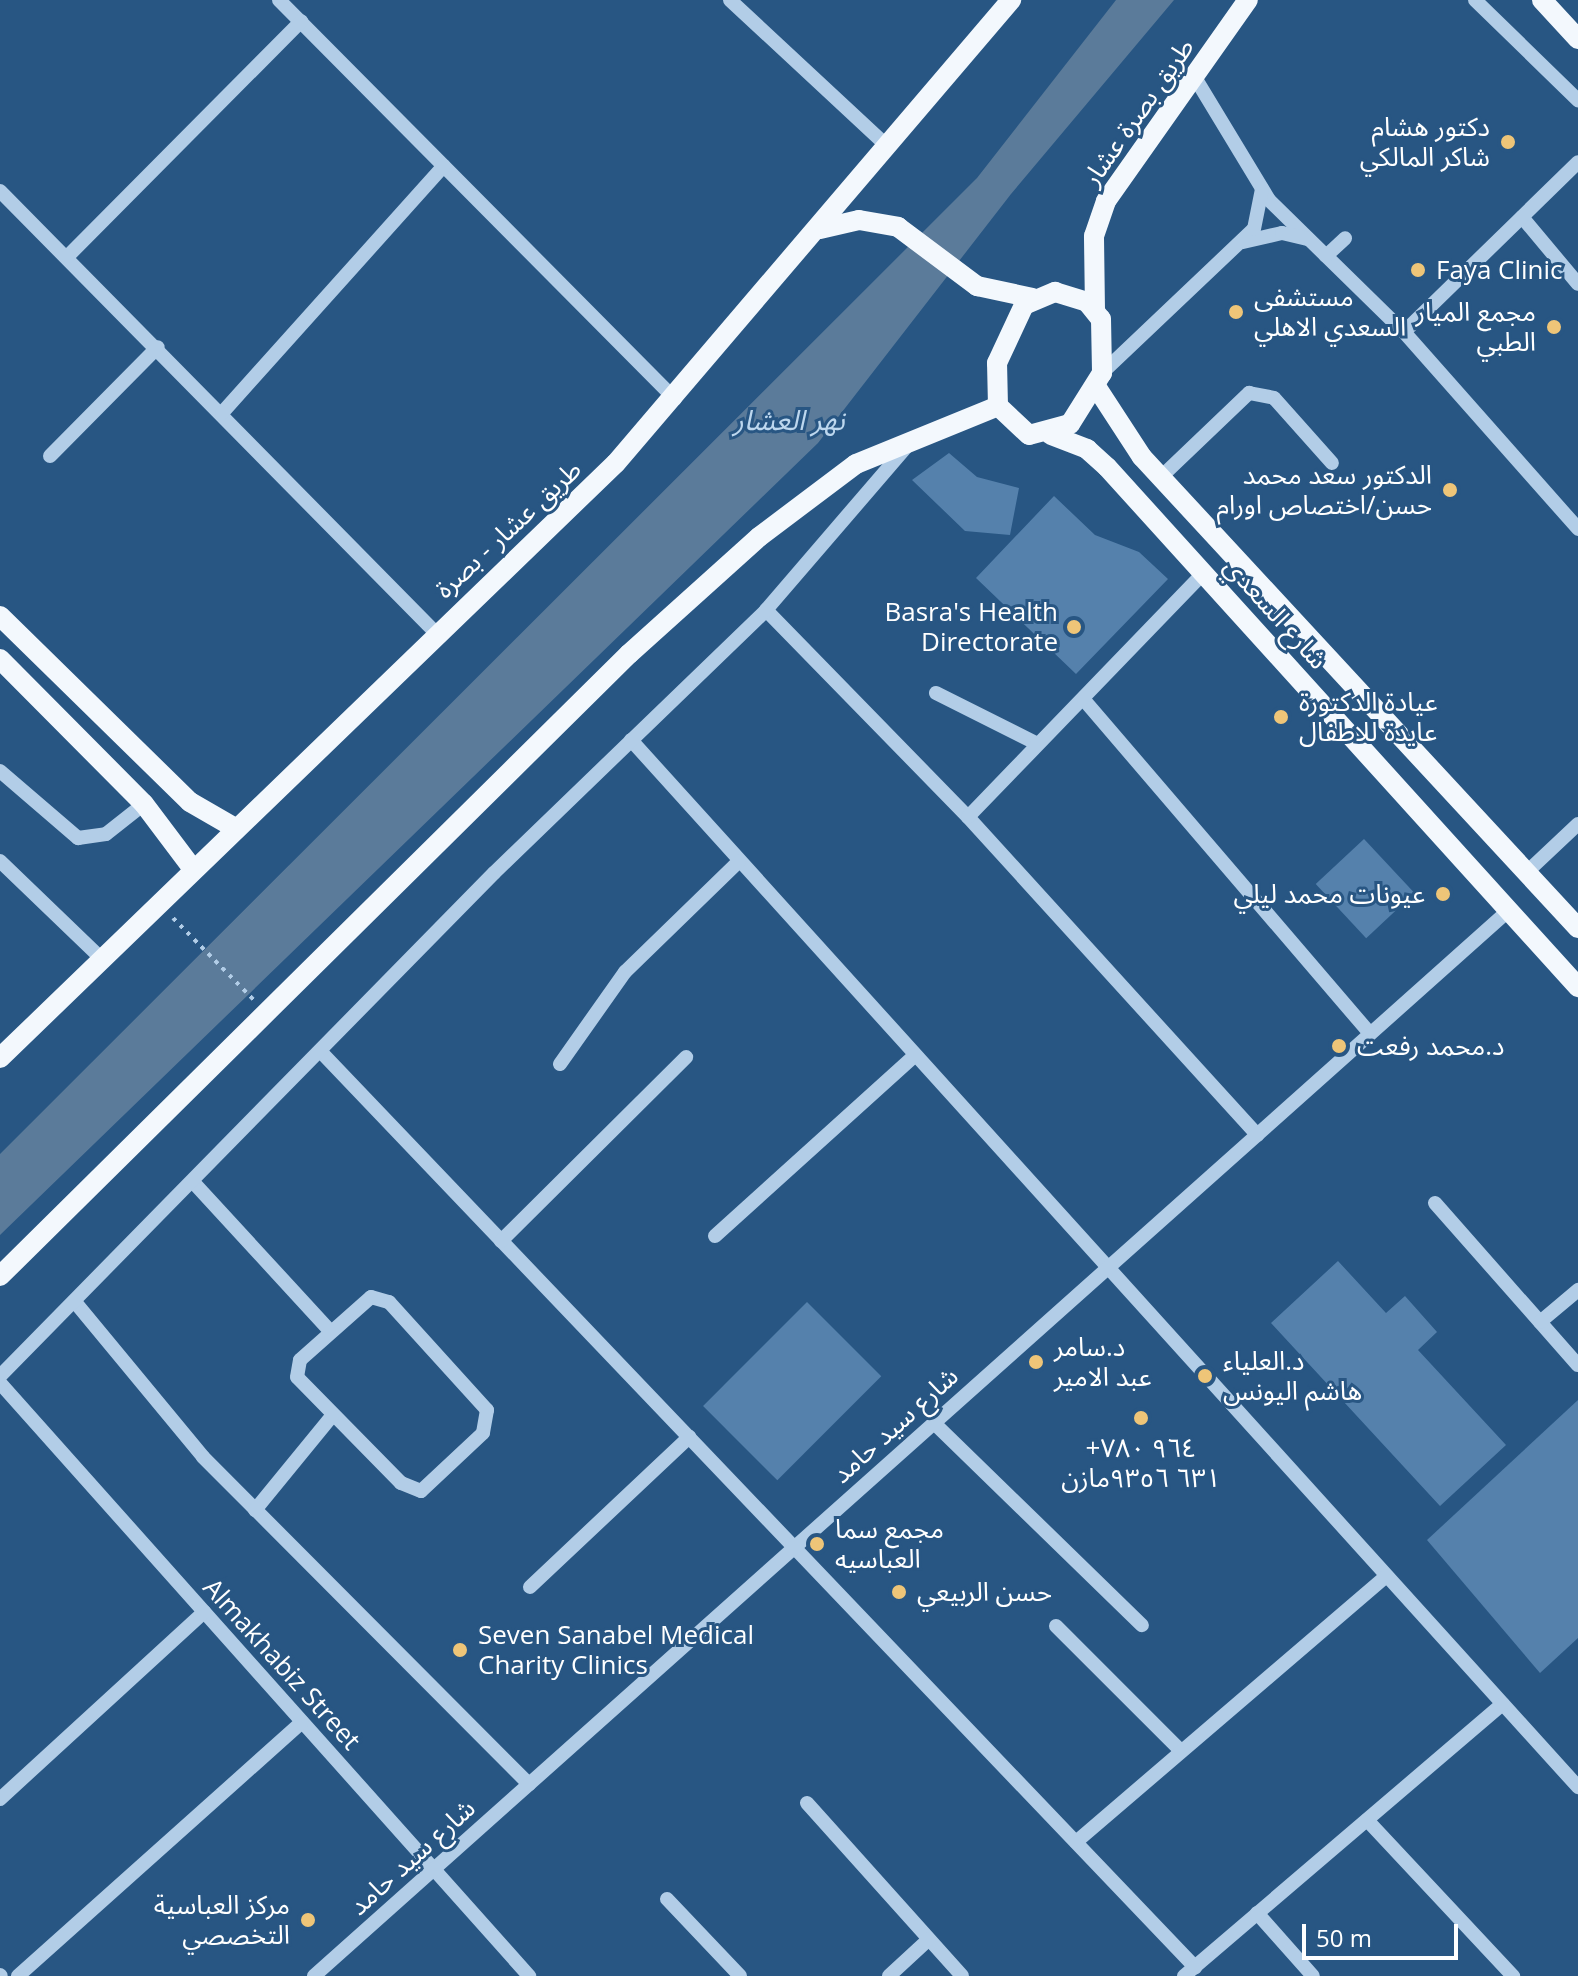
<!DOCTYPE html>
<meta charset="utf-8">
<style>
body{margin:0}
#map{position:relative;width:1578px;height:1976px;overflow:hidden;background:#285683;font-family:"Open Sans","Noto Sans Arabic",sans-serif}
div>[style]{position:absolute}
.water>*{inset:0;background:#5b7b9a}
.building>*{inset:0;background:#5581ac;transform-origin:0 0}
.path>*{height:4px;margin-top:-2px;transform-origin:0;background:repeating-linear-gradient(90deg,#b2cde7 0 4px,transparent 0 10px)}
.minor>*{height:14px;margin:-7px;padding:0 7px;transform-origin:7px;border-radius:7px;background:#b2cde7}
.major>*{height:20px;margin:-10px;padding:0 10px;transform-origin:10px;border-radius:10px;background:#f3f8fd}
.dots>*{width:22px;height:22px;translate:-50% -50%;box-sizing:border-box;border:4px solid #285683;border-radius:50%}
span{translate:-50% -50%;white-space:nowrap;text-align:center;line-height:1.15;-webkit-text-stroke:6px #285683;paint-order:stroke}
.street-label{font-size:26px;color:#fff}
.poi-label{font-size:26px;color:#fff}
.right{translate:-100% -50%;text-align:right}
.left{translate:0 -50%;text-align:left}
.water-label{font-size:28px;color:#bdd7ee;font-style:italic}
.scale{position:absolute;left:1302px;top:1924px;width:156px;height:36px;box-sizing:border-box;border:4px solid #fff;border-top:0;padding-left:10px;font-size:24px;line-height:28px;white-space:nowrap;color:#fff;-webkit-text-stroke:6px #285683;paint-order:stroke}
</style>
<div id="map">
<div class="water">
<div style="clip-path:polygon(1116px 0,1174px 0,1011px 194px,818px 443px,0 1235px,0 1154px,977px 178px)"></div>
</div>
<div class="building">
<div style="clip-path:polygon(949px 453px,977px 477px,1019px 488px,1010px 535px,965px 531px,912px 480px)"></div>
<div style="clip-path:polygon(1054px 496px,1095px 535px,1139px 552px,1168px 579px,1076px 674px,976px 578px)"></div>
<div style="left:1364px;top:839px;width:74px;height:66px;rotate:47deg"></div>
<div style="clip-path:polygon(1338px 1261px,1386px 1313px,1405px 1296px,1437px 1332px,1418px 1350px,1506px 1445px,1440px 1506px,1271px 1323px)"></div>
<div style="left:807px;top:1302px;width:105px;height:147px;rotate:45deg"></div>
<div style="clip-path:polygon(1578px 1400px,1578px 1638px,1540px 1673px,1427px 1540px)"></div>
</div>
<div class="path">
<div style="left:173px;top:918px;width:115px;rotate:45.4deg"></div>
</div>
<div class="minor">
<div style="left:279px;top:0;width:562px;rotate:45.22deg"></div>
<div style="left:730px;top:0;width:216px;rotate:42.9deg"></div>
<div style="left:1475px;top:0;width:144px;rotate:44.2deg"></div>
<div style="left:1194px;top:76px;width:145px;rotate:58.8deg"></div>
<div style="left:1269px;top:200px;width:189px;rotate:44.4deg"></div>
<div style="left:1404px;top:332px;width:263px;rotate:48.5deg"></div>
<div style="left:0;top:191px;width:621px;rotate:45.39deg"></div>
<div style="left:1522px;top:217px;width:87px;rotate:50.1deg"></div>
<div style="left:1243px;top:242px;width:40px;rotate:-13deg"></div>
<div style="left:1282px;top:233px;width:27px;rotate:13deg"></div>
<div style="left:68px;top:256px;width:331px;rotate:-45.2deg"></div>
<div style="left:1326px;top:256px;width:26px;rotate:-43deg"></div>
<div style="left:1404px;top:332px;width:243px;rotate:-44.3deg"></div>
<div style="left:1102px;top:373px;width:209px;rotate:-43.5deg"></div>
<div style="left:1254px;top:229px;width:41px;rotate:-78.7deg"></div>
<div style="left:222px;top:413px;width:332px;rotate:-48.1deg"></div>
<div style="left:50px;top:456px;width:153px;rotate:-45.3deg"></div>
<div style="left:1161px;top:477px;width:122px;rotate:-43.7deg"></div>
<div style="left:1249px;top:393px;width:25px;rotate:11deg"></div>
<div style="left:1274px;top:398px;width:87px;rotate:48.3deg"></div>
<div style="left:766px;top:610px;width:289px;rotate:45.7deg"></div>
<div style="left:968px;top:817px;width:430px;rotate:47.7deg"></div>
<div style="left:936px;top:693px;width:112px;rotate:26.6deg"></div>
<div style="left:1085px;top:701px;width:438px;rotate:49.4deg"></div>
<div style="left:631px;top:740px;width:1412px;rotate:47.87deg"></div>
<div style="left:0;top:771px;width:103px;rotate:40.7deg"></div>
<div style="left:78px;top:838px;width:28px;rotate:-8deg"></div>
<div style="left:106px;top:834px;width:48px;rotate:-38.3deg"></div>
<div style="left:968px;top:817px;width:341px;rotate:-46deg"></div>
<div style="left:0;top:861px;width:141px;rotate:43.9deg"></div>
<div style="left:1527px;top:872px;width:70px;rotate:-43.3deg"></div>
<div style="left:323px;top:1054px;width:1263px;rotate:46.32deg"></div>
<div style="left:560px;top:1064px;width:113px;rotate:-54.8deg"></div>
<div style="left:625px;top:972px;width:159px;rotate:-44.2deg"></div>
<div style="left:194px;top:1183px;width:200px;rotate:47.4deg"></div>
<div style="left:1435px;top:1203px;width:216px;rotate:48.6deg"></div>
<div style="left:715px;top:1236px;width:270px;rotate:-42.1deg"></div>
<div style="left:501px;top:1241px;width:261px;rotate:-44.8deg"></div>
<div style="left:371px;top:1297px;width:19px;rotate:16deg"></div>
<div style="left:389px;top:1302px;width:146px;rotate:47.8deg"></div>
<div style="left:487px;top:1410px;width:23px;rotate:100deg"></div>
<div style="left:483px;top:1433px;width:85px;rotate:136.9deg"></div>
<div style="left:421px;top:1491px;width:22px;rotate:-158deg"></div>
<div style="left:401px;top:1483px;width:148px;rotate:-134.5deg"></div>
<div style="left:297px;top:1377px;width:17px;rotate:-80deg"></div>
<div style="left:300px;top:1360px;width:95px;rotate:-41.6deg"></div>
<div style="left:75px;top:1302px;width:201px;rotate:50.4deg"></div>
<div style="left:203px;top:1457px;width:462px;rotate:45.1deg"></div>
<div style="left:1540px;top:1322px;width:50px;rotate:-40.1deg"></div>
<div style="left:0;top:1376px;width:705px;rotate:-45.52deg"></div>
<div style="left:494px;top:873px;width:378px;rotate:-44deg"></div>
<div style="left:766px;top:610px;width:216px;rotate:-49.3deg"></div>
<div style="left:0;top:1383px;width:795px;rotate:48.26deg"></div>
<div style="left:934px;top:1423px;width:290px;rotate:44.2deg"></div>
<div style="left:255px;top:1510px;width:122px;rotate:-50.7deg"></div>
<div style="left:530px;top:1587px;width:219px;rotate:-43.3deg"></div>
<div style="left:1056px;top:1626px;width:177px;rotate:45deg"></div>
<div style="left:0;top:1799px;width:277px;rotate:-42.5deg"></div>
<div style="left:807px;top:1803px;width:232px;rotate:48.1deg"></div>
<div style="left:1367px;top:1820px;width:214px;rotate:46.9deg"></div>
<div style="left:1076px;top:1842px;width:408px;rotate:-40.6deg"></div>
<div style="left:667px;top:1899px;width:106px;rotate:46.5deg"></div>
<div style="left:1257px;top:1913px;width:84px;rotate:48.4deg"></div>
<div style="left:0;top:1975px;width:1px;rotate:45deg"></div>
<div style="left:18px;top:1976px;width:381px;rotate:-41.8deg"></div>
<div style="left:314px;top:1976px;width:1601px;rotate:-41.73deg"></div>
<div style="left:889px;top:1976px;width:54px;rotate:-42.8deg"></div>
<div style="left:1184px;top:1976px;width:419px;rotate:-40.5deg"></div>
</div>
<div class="major">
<div style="left:1542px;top:0;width:53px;rotate:47.3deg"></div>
<div style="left:820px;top:229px;width:40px;rotate:-13deg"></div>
<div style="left:859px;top:220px;width:40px;rotate:10deg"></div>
<div style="left:898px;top:227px;width:99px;rotate:36.8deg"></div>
<div style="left:977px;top:286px;width:57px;rotate:12.1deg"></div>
<div style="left:1055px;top:292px;width:34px;rotate:17deg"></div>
<div style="left:1087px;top:302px;width:22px;rotate:51deg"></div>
<div style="left:1101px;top:319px;width:54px;rotate:88.9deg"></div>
<div style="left:1102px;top:373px;width:60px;rotate:122.1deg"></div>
<div style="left:1070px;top:424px;width:42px;rotate:165deg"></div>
<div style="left:1029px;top:435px;width:42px;rotate:-136.9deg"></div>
<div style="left:998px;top:406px;width:43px;rotate:-91.3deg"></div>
<div style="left:997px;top:363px;width:64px;rotate:-65deg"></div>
<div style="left:1024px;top:305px;width:34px;rotate:-23deg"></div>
<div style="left:1095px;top:310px;width:74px;rotate:-90.8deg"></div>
<div style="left:1094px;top:236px;width:37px;rotate:-71deg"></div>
<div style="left:1106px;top:201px;width:246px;rotate:-54.8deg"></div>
<div style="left:1097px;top:388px;width:82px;rotate:56.9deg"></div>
<div style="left:1142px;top:457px;width:642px;rotate:47.21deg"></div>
<div style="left:1051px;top:435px;width:39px;rotate:21deg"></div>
<div style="left:1087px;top:449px;width:27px;rotate:42deg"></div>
<div style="left:1107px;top:467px;width:702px;rotate:47.83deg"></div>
<div style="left:0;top:616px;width:266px;rotate:44.4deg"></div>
<div style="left:190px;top:802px;width:52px;rotate:30deg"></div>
<div style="left:0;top:659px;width:204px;rotate:45.2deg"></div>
<div style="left:144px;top:804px;width:81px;rotate:53deg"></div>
<div style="left:0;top:1058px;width:856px;rotate:-44.01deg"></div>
<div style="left:616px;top:463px;width:609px;rotate:-49.53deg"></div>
<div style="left:0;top:1276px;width:885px;rotate:-44.68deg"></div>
<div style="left:629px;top:654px;width:175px;rotate:-42deg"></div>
<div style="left:759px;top:537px;width:121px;rotate:-37deg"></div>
<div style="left:856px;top:464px;width:153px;rotate:-22.2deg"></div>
</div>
<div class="dots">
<div style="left:1508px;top:142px;background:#eec578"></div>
<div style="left:1418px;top:270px;background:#eec578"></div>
<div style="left:1236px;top:312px;background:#eec578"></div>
<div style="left:1554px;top:327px;background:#eec578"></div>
<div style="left:1450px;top:490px;background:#eec578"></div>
<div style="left:1074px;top:627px;background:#eec578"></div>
<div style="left:1281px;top:717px;background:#eec578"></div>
<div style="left:1443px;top:894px;background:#eec578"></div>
<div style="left:1339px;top:1046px;background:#eec578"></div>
<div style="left:1036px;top:1362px;background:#eec578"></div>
<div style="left:1205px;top:1376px;background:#eec578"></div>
<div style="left:1141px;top:1418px;background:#eec578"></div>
<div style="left:817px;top:1544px;background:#eec578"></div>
<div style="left:899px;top:1592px;background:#eec578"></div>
<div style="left:460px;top:1650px;background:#eec578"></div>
<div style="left:308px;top:1920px;background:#eec578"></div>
</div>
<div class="street-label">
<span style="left:1138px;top:112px;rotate:-55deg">طريق بصرة عشار</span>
<span style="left:508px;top:529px;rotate:-43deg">طريق عشار - بصرة</span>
<span style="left:1276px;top:613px;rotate:48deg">شارع السعدي</span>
<span style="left:895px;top:1425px;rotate:-42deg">شارع سيد حامد</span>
<span style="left:282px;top:1664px;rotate:48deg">Almakhabiz Street</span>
<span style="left:412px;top:1857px;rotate:-42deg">شارع سيد حامد</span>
</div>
<div class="poi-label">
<span class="right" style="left:1490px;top:142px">دكتور هشام<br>شاكر المالكي</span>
<span class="left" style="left:1436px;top:270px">Faya Clinic</span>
<span class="left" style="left:1254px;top:312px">مستشفى<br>السعدي الاهلي</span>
<span class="right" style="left:1536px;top:327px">مجمع الميار<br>الطبي</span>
<span class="right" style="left:1432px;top:490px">الدكتور سعد محمد<br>حسن/اختصاص اورام</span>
<span class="right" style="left:1058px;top:627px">Basra's Health<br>Directorate</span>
<span class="left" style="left:1299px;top:717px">عيادة الدكتورة<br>عايدة للاطفال</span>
<span class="right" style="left:1425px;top:894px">عيونات محمد ليلي</span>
<span class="left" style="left:1357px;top:1046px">د.محمد رفعت</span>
<span class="left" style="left:1054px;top:1362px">د.سامر<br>عبد الامير</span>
<span class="left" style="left:1223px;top:1376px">د.العلياء<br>هاشم اليونس</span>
<span style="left:1141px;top:1463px">+٩٦٤ ٧٨٠<br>٦٣١ ٩٣٥٦مازن</span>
<span class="left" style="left:835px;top:1544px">مجمع سما<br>العباسيه</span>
<span class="left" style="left:917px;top:1592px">حسن الربيعي</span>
<span class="left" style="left:478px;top:1650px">Seven Sanabel Medical<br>Charity Clinics</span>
<span class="right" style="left:290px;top:1920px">مركز العباسية<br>التخصصي</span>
</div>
<div class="water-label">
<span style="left:789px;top:419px">نهر العشار</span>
</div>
<div class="scale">50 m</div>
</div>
